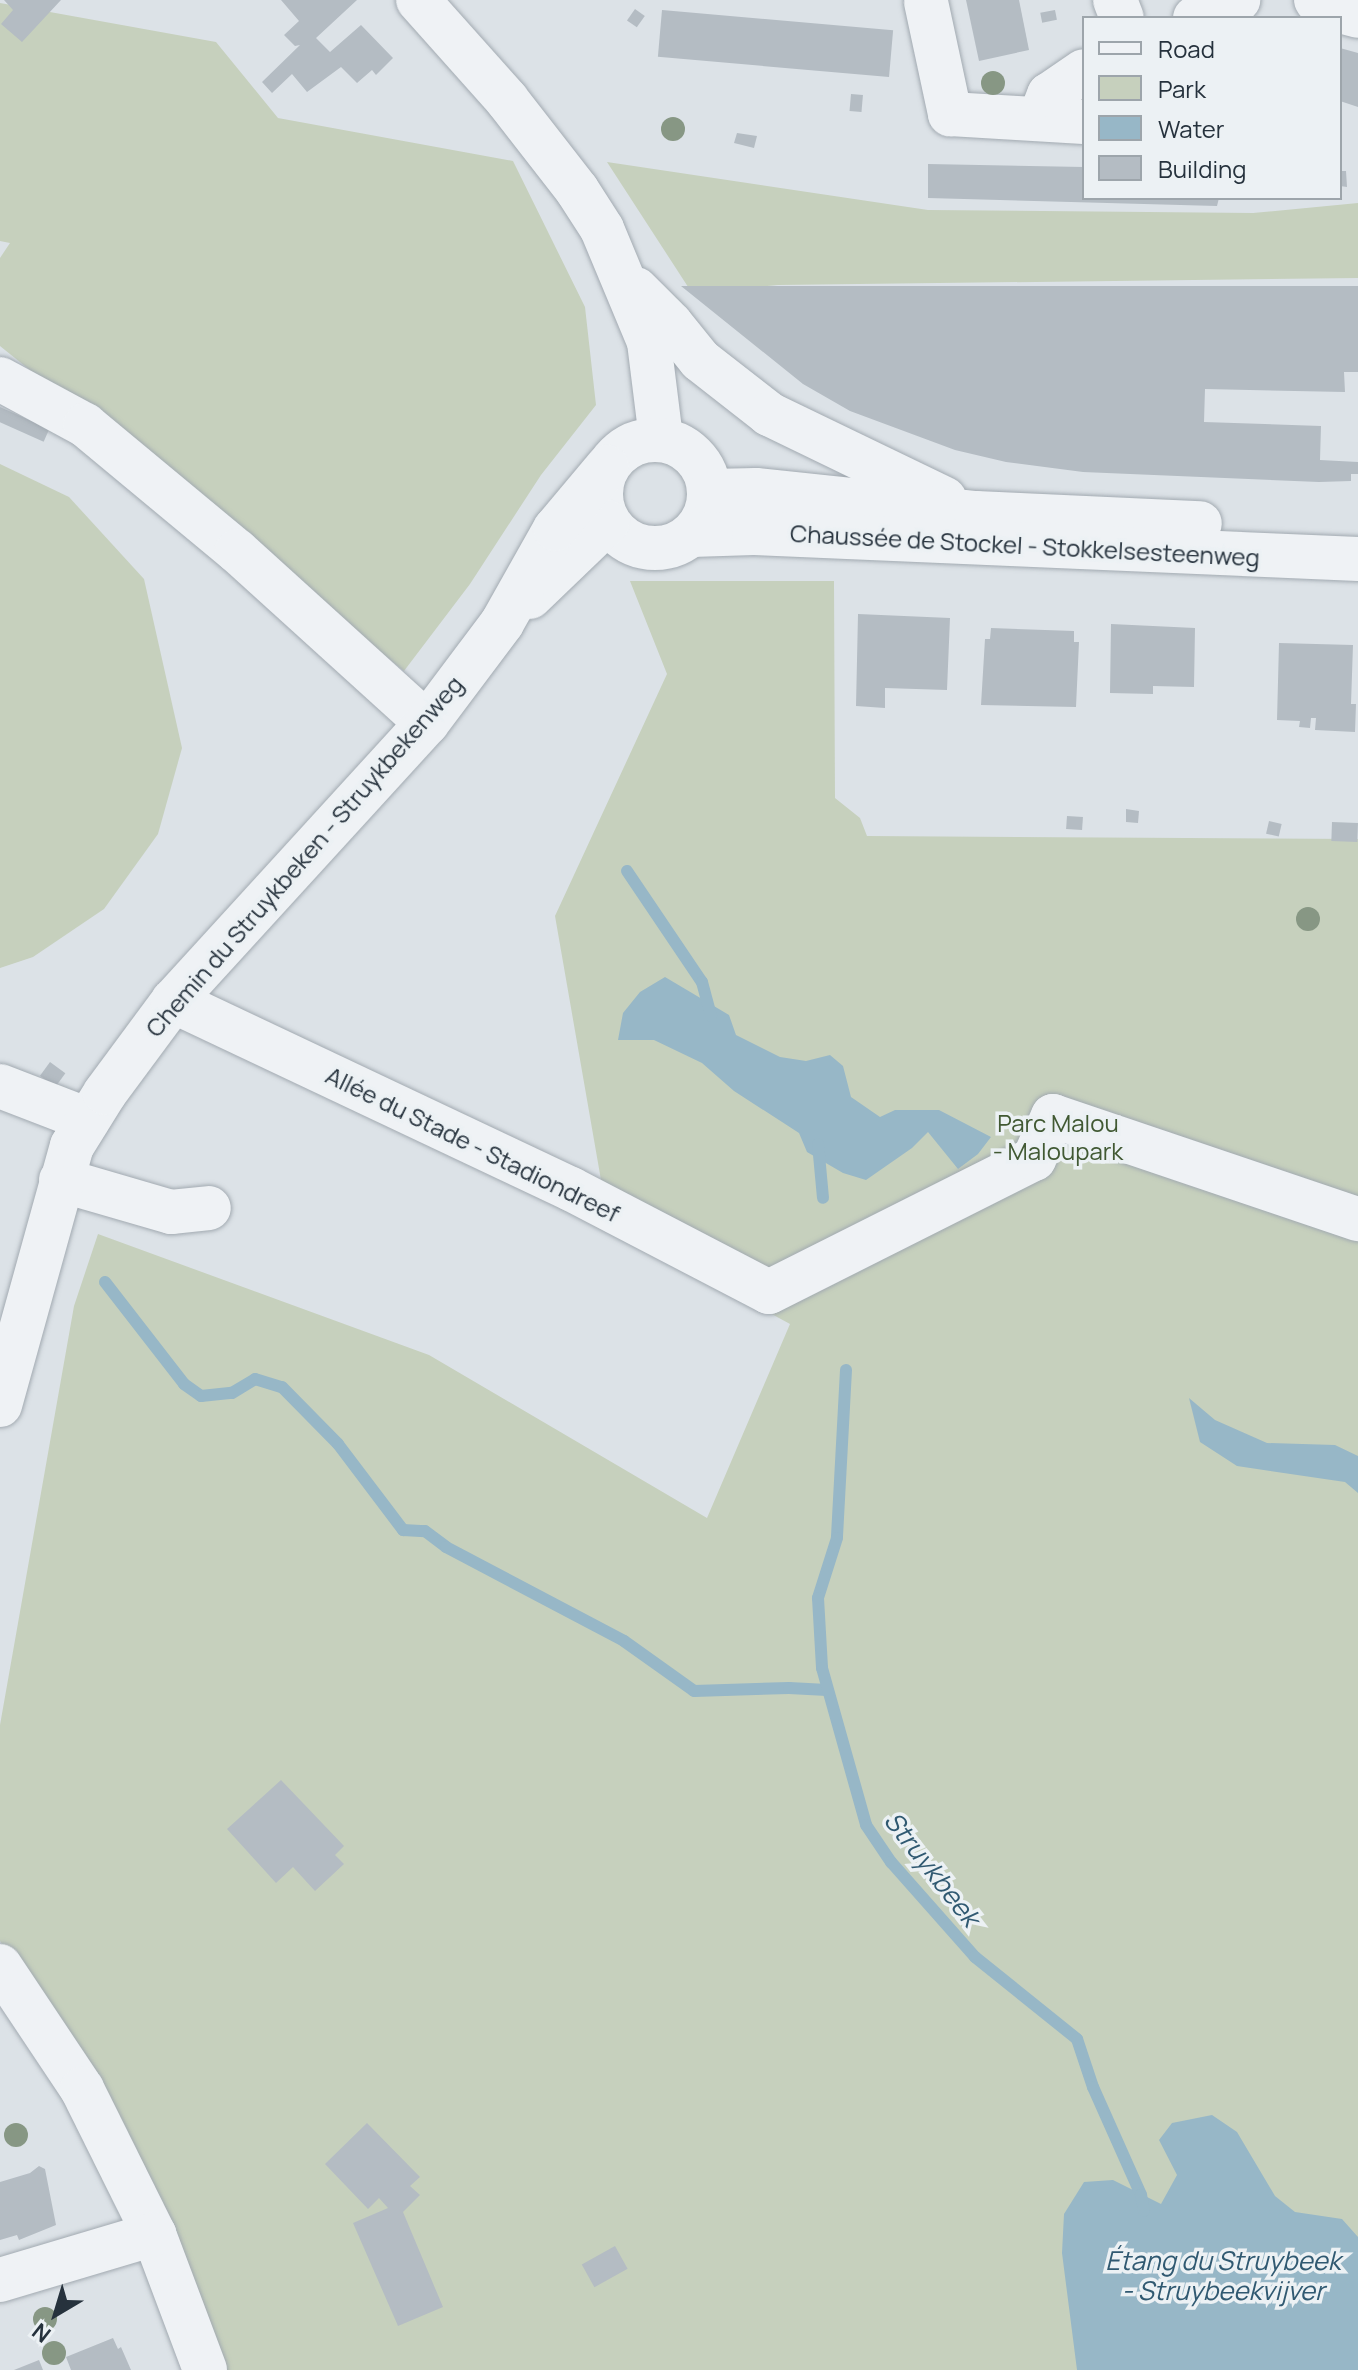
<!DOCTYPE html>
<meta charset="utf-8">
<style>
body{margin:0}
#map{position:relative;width:1358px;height:2370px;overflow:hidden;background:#dce2e7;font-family:Manrope,sans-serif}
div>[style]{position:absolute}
.green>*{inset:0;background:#c6d0bd}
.water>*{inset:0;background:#97b7c7}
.stream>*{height:12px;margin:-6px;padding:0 6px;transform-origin:6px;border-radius:6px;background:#97b7c7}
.building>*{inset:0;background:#b4bcc3;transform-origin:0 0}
.roads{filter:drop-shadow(0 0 2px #a2aab1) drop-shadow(0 0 2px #a2aab1)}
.minor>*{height:44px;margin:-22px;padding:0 22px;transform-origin:22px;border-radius:22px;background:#eff2f5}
.minor>.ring{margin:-22px;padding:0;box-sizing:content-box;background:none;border:44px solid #eff2f5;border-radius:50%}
.trees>*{width:24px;height:24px;margin:-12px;border-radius:50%;background:#879784}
span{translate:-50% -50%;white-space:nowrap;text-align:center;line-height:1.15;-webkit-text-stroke:7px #ecf1f4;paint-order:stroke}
.street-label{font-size:24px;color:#26323d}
.park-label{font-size:24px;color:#415933}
.water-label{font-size:26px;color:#305971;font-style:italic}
.legend{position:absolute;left:1082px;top:16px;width:260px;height:184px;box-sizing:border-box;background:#ecf1f4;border:2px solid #9da5ab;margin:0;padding:10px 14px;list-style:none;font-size:24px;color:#26323d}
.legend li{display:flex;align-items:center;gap:16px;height:40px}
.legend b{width:40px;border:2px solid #9da5ab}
.north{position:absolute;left:16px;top:2274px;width:80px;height:80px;-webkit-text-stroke:6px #ecf1f4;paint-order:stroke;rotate:218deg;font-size:22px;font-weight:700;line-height:32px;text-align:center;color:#26323d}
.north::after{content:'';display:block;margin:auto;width:28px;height:36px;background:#26323d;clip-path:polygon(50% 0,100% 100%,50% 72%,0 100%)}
</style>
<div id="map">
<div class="green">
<div style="clip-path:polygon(0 3px,216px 42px,278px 118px,513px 161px,585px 307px,596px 405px,541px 475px,470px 584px,404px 671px,0 346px,0 258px,10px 243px,0 241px)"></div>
<div style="clip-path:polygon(607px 162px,928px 210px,1253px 213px,1358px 203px,1358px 278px,778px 285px,692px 293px)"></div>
<div style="clip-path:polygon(0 464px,69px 497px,144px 579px,182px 748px,158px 834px,104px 909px,33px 957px,0 968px)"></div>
<div style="clip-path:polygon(630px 581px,834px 581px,835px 798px,860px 818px,867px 836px,1358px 839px,1358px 2370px,224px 2370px,97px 2097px,0 1941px,0 1725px,74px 1306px,98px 1234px,429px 1355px,707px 1518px,790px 1324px,609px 1226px,555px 916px,667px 674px)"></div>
</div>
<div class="water">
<div style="clip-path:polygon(665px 977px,729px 1015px,736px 1035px,780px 1057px,806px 1061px,830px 1055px,843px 1066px,851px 1097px,880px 1117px,895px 1110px,939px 1110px,991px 1137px,978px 1154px,958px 1169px,928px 1132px,912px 1148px,866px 1180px,843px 1173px,807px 1152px,799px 1133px,734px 1091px,702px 1063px,654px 1040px,618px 1040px,623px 1013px,640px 992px)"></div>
<div style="clip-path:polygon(1189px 1398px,1215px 1420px,1267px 1443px,1335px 1445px,1358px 1456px,1358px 1493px,1345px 1482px,1237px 1466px,1200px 1442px)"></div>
<div style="clip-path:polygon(1212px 2115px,1237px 2132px,1275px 2196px,1295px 2212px,1342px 2219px,1358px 2237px,1358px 2370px,1077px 2370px,1062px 2253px,1064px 2214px,1084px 2182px,1113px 2180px,1161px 2204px,1177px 2175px,1159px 2140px,1172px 2123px)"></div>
</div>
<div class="stream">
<div style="left:627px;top:871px;width:134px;rotate:56deg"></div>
<div style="left:702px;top:982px;width:35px;rotate:75deg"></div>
<div style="left:818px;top:1144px;width:54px;rotate:84.7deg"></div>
<div style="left:105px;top:1282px;width:129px;rotate:52.2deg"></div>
<div style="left:184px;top:1384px;width:21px;rotate:35deg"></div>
<div style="left:201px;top:1396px;width:31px;rotate:-6deg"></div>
<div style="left:232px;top:1393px;width:27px;rotate:-31deg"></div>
<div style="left:255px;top:1379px;width:28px;rotate:17deg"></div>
<div style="left:282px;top:1387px;width:80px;rotate:45.5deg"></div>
<div style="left:338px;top:1444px;width:108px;rotate:52.9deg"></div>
<div style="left:403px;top:1530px;width:22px;rotate:3deg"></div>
<div style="left:425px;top:1531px;width:26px;rotate:37deg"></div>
<div style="left:446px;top:1547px;width:201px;rotate:27.8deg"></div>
<div style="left:624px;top:1641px;width:86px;rotate:35.5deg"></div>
<div style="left:694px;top:1691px;width:95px;rotate:-1.8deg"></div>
<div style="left:789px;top:1688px;width:38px;rotate:3deg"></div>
<div style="left:846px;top:1370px;width:168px;rotate:93.1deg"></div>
<div style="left:837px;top:1538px;width:63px;rotate:107.6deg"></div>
<div style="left:818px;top:1598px;width:70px;rotate:86.7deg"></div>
<div style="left:822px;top:1668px;width:163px;rotate:74.3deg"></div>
<div style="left:866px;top:1825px;width:45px;rotate:56deg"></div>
<div style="left:891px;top:1862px;width:127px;rotate:48.5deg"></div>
<div style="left:975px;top:1957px;width:131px;rotate:38.8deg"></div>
<div style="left:1077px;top:2039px;width:51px;rotate:71.6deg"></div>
<div style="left:1093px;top:2087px;width:118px;rotate:66deg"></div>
<div style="left:1141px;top:2195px;width:16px;rotate:79deg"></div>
</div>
<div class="building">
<div style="clip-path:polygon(4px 0,61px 0,22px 42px,1px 24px,13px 10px)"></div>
<div style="clip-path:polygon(281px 0,357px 0,316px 38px,330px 52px,361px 25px,393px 58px,376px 75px,372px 70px,357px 83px,341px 67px,307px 92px,292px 74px,272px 93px,262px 82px,300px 45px,295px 46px,284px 35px,299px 21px)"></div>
<div style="clip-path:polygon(966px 0,1019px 0,1029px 50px,979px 61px)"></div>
<div style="left:635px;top:9px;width:12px;height:14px;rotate:35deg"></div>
<div style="left:662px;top:10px;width:232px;height:47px;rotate:5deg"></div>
<div style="left:1055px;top:10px;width:10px;height:15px;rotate:79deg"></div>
<div style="clip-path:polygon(1340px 48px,1358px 53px,1358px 107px,1340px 101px)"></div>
<div style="left:851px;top:94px;width:12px;height:17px;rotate:5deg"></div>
<div style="clip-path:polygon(737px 133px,757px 136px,754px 148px,734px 143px)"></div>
<div style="clip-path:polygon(928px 164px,1084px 167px,1084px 198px,1219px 198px,1217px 206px,928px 198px)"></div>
<div style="clip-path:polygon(1340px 171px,1346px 171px,1347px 187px,1340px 186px)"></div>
<div style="clip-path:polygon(681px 286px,1358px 286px,1358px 372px,1344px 372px,1345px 392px,1205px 389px,1204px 422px,1321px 426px,1320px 460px,1358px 462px,1358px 474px,1351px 474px,1351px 481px,1319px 482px,1083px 472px,1006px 462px,955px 450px,850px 411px,803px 384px)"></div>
<div style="left:0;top:407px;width:54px;height:14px;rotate:24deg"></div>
<div style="clip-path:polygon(858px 614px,950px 618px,947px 690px,885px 688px,885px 708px,856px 706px)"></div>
<div style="clip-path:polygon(1111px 624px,1195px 628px,1194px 687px,1153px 686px,1153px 694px,1110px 693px)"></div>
<div style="clip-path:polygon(991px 628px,1074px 631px,1074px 642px,1079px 642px,1076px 707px,981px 705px,985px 639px,990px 639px)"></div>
<div style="clip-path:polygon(1279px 643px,1353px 645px,1351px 704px,1356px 704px,1355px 732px,1315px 730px,1316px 718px,1311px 718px,1310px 728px,1299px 727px,1300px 721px,1277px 720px)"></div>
<div style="clip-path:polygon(1126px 809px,1139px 811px,1138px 823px,1126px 822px)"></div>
<div style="left:1067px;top:816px;width:16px;height:13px;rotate:4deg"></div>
<div style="left:1269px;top:821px;width:13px;height:13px;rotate:13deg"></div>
<div style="left:1332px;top:822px;width:26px;height:19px;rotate:2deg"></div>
<div style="left:50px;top:1062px;width:19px;height:17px;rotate:36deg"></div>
<div style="clip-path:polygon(281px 1780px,344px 1846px,335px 1855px,344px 1864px,315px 1891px,293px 1867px,276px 1883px,227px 1829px)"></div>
<div style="clip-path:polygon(367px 2123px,420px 2177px,410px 2186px,420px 2195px,403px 2212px,443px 2307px,398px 2326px,353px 2223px,388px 2208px,379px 2198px,368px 2209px,325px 2164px)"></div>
<div style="clip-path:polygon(39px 2166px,45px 2169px,56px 2225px,19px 2240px,17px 2235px,0 2240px,0 2182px,30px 2173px)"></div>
<div style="left:615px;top:2246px;width:26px;height:38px;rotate:61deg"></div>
<div style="clip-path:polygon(113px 2338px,118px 2349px,121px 2347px,131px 2370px,71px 2370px,66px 2357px)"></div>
<div style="clip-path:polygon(39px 2360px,43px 2370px,14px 2370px)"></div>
</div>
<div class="roads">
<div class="minor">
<div style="left:418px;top:0;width:134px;rotate:48.3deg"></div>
<div style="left:507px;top:100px;width:114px;rotate:52.1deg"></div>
<div style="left:577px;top:190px;width:46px;rotate:57.3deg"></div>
<div style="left:602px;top:229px;width:122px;rotate:67.4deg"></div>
<div style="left:649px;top:342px;width:98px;rotate:82.9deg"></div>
<div style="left:1115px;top:0;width:19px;rotate:69deg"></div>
<div style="left:1316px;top:0;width:8px;rotate:50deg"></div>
<div style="left:1321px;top:6px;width:38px;rotate:15deg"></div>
<div style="left:926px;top:2px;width:115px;rotate:77.9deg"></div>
<div style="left:950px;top:114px;width:134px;rotate:3.4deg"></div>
<div style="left:1195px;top:18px;width:47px;rotate:-22.7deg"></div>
<div style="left:1040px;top:118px;width:25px;rotate:-69deg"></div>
<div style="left:1049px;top:95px;width:42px;rotate:-34.4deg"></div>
<div style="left:636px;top:289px;width:49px;rotate:45deg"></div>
<div style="left:671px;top:324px;width:46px;rotate:51.1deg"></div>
<div style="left:700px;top:360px;width:88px;rotate:38deg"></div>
<div style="left:769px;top:414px;width:195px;rotate:25.8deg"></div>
<div style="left:0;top:379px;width:97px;rotate:28.4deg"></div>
<div style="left:85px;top:425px;width:197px;rotate:39.7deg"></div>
<div style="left:237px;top:551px;width:256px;rotate:42.2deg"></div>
<div class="ring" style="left:601px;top:440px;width:64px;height:64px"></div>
<div style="left:710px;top:491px;width:46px;rotate:-1.2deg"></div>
<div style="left:756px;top:490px;width:221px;rotate:6deg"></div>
<div style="left:976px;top:513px;width:224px;rotate:2.6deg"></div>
<div style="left:691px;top:535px;width:63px;rotate:-1.8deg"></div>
<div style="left:754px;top:533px;width:605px;rotate:2.46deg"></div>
<div style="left:530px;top:597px;width:108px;rotate:-43.9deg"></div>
<div style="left:173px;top:1001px;width:440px;rotate:25.3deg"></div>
<div style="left:571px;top:1189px;width:223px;rotate:27.5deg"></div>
<div style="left:769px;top:1292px;width:297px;rotate:-26.7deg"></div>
<div style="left:1034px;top:1159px;width:47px;rotate:-66.2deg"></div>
<div style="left:1053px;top:1116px;width:322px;rotate:18.7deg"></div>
<div style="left:0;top:1086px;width:94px;rotate:21.1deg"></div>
<div style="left:61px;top:1180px;width:115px;rotate:16.2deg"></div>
<div style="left:171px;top:1212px;width:38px;rotate:-6deg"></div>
<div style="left:0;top:1405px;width:269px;rotate:-74.5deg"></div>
<div style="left:72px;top:1146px;width:62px;rotate:-58.1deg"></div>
<div style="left:105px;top:1093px;width:114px;rotate:-53.5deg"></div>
<div style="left:173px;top:1001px;width:377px;rotate:-47.6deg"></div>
<div style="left:427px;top:723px;width:125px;rotate:-53.1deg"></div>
<div style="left:502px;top:623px;width:108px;rotate:-60.6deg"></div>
<div style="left:555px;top:529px;width:81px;rotate:-50deg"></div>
<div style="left:0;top:1966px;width:148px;rotate:56.3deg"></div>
<div style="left:82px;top:2089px;width:162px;rotate:63.6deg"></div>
<div style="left:154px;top:2234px;width:145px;rotate:69.4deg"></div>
<div style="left:0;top:2280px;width:161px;rotate:-16.6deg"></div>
</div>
</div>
<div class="trees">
<div style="left:993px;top:83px"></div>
<div style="left:673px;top:129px"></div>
<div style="left:1308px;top:919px"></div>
<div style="left:16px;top:2135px"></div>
<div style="left:45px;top:2319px"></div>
<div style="left:54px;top:2353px"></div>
</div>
<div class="street-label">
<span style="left:1025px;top:545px;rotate:3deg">Chaussée de Stockel - Stokkelsesteenweg</span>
<span style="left:304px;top:856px;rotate:-49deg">Chemin du Struykbeken - Struykbekenweg</span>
<span style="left:473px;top:1144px;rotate:26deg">Allée du Stade - Stadiondreef</span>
</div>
<div class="park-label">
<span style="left:1058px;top:1137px">Parc Malou<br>- Maloupark</span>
</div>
<div class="water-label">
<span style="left:932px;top:1869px;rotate:52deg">Struykbeek</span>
<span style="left:1223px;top:2276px">Étang du Struybeek<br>- Struybeekvijver</span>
</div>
<ul class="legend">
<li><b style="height:10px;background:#eff2f5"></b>Road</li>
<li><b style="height:22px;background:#c6d0bd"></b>Park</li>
<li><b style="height:22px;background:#97b7c7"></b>Water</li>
<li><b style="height:22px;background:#b4bcc3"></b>Building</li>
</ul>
<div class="north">N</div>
</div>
